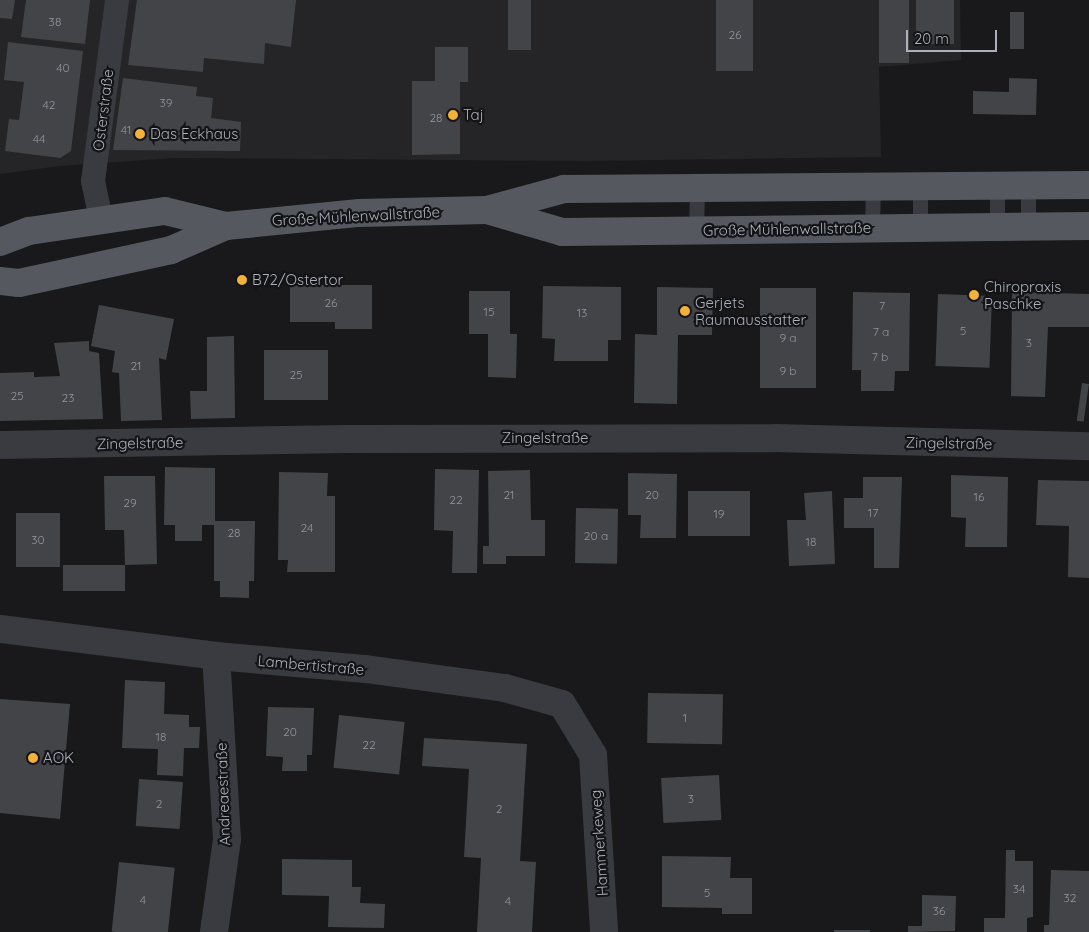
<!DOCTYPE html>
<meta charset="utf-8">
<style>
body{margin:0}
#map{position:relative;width:1089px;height:932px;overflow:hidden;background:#19191b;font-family:Quicksand,sans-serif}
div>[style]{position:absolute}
.built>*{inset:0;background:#252528}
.building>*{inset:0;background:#434448;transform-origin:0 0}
.service>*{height:15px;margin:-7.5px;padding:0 7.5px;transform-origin:7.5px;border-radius:7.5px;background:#3a3b40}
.pedestrian>*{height:24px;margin:-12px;padding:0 12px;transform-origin:12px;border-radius:12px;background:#3a3b40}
.minor>*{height:28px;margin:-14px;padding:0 14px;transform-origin:14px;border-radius:14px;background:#3a3b40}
.primary>*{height:28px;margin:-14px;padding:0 14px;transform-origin:14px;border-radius:14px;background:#56585f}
.dots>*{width:14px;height:14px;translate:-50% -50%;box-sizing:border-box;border:2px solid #141416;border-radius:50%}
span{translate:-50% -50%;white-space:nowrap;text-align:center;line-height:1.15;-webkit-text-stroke:4.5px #141416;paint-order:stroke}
.number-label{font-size:12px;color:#91959e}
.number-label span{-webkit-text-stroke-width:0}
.street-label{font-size:15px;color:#abb0bb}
.poi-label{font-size:15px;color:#abb0bb}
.left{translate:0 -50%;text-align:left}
.scale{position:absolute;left:906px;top:30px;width:91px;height:22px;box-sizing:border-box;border:2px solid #abb0bb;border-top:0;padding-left:6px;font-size:15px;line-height:18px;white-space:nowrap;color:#abb0bb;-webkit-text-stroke:4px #141416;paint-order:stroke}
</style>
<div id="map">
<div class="built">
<div style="clip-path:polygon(0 0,960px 0,961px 60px,879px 67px,881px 157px,588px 161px,174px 158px,60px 166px,0 174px)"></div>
</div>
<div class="building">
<div style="clip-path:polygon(0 0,15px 0,12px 19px,0 18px)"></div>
<div style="clip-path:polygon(26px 0,90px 0,85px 44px,21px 37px)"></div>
<div style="clip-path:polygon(137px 0,296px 0,291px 47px,265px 43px,264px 64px,204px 58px,203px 72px,128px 65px)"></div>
<div style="left:508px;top:0;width:23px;height:50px"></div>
<div style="left:716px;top:0;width:37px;height:71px"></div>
<div style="left:879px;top:0;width:30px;height:63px"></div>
<div style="left:916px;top:0;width:38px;height:44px"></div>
<div style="left:1010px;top:12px;width:14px;height:37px"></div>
<div style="clip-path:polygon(8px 42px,83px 51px,71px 151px,60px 158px,5px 151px,9px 119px,19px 120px,24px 82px,4px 80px)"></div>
<div style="clip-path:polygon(435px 47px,468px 47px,468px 82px,460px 82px,460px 154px,412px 155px,412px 81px,435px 81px)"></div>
<div style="clip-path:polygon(123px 78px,197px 87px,196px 96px,213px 98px,211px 118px,241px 122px,240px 151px,113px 150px)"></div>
<div style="clip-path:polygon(1009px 78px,1037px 79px,1036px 115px,973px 114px,973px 91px,1009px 92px)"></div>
<div style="clip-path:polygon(290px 285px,372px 285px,372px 329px,335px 329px,335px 322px,290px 322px)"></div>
<div style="clip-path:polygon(543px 286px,621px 287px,621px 340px,608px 340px,608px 361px,554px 361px,555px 339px,542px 338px)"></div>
<div style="clip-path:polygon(657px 287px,713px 288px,712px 335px,678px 335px,677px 404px,634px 403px,635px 334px,657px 335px)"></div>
<div style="left:760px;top:288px;width:56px;height:100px"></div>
<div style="clip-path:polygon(469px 291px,510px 291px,510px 334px,517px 334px,516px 378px,488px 377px,488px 334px,469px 334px)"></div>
<div style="clip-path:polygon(853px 292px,910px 293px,909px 371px,895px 371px,894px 391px,861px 391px,861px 370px,852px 370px)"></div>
<div style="clip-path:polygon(1012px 292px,1089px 294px,1089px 327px,1048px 327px,1045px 397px,1011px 396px)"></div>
<div style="left:938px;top:294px;width:54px;height:72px;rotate:2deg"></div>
<div style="clip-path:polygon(99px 305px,174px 319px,166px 360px,159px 358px,162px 420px,121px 421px,119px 373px,112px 372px,115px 351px,91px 346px)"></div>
<div style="clip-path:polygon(234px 336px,235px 418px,191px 419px,190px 391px,207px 391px,207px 337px)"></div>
<div style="clip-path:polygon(89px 341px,89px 351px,99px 353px,103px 419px,0 421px,0 373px,34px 372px,34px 377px,60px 376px,54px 343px)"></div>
<div style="left:264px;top:350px;width:64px;height:50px"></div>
<div style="left:1082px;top:383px;width:7px;height:38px;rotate:8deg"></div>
<div style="clip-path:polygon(165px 467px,215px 468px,215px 521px,255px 521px,254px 581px,249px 581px,249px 598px,220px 597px,220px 581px,214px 581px,214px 525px,202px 525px,202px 541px,175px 541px,175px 525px,164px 525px)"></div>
<div style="clip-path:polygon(435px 469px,479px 470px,477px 573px,452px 573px,453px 531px,434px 530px)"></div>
<div style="clip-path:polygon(530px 470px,531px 520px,545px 520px,545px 556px,506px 556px,506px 564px,483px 564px,483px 546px,489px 546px,488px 471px)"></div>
<div style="clip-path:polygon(279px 472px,328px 473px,327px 496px,335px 496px,335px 572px,287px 572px,288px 560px,278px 560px)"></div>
<div style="clip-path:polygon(628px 473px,677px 474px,676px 538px,640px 538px,641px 515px,628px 515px)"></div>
<div style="clip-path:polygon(951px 475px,1008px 477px,1007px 547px,965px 547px,966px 518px,951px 517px)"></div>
<div style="clip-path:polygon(104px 476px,155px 476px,157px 564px,125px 565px,124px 530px,105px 530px)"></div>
<div style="clip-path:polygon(863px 477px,902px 477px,899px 568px,874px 568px,874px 528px,844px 528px,844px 498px,863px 498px)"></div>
<div style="clip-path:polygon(1038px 480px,1089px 481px,1089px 578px,1068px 577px,1069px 526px,1036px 525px)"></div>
<div style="left:688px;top:491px;width:62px;height:45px"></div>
<div style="clip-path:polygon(832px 491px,835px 564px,789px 566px,787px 520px,806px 520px,804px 493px)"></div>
<div style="left:576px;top:508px;width:42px;height:55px;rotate:1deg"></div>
<div style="left:16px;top:513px;width:44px;height:54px"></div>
<div style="left:63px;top:565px;width:62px;height:26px"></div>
<div style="clip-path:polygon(125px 680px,165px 682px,164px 714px,189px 715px,189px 727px,200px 727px,199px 748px,184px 748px,183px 776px,157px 775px,158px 749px,122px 748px)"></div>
<div style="left:648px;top:693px;width:75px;height:50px;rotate:1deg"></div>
<div style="clip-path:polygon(0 699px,70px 704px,60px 819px,0 813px)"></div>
<div style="clip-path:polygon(268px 707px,314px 708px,312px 755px,307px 755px,307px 771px,282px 771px,283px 757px,266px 756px)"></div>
<div style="left:339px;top:715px;width:66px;height:53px;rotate:6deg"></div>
<div style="clip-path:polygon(424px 738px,527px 744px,520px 861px,536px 862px,532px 932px,477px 932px,481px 858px,464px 857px,469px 769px,422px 766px)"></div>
<div style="left:719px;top:775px;width:45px;height:58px;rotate:87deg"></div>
<div style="left:139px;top:779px;width:44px;height:47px;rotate:4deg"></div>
<div style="clip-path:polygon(1006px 850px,1015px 850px,1015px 861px,1033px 861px,1033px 917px,1027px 918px,1027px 932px,984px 932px,984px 918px,1005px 918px)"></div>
<div style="clip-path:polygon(662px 856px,731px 857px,730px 878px,752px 878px,752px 914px,722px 914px,722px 908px,662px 907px)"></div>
<div style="clip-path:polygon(282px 859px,352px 860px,352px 887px,361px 887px,360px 903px,385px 904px,384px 928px,328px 927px,329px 896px,282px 895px)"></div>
<div style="left:119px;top:862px;width:56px;height:70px;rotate:6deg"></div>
<div style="clip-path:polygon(1051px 870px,1089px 871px,1089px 932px,1044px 932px,1044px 925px,1049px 925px)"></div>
<div style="clip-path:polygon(922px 895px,956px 896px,955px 931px,908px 932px,908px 926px,922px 926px)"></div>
<div style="left:834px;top:930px;width:36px;height:2px"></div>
</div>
<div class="service">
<div style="left:920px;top:186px;width:41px;rotate:90deg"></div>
<div style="left:997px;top:225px;width:40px;rotate:-90deg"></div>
<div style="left:1028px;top:225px;width:40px;rotate:-90deg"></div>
<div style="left:872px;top:227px;width:41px;rotate:-88.6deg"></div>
<div style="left:696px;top:231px;width:42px;rotate:-88.6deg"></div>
</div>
<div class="pedestrian">
<div style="left:101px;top:219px;width:39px;rotate:-102deg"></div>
<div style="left:93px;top:181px;width:183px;rotate:-82.4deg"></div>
</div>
<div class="minor">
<div style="left:0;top:445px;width:345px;rotate:-1deg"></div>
<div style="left:345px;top:439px;width:430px;rotate:-0.1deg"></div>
<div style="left:775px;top:438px;width:314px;rotate:1.5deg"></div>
<div style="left:0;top:629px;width:218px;rotate:7.1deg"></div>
<div style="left:216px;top:656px;width:151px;rotate:5deg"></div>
<div style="left:366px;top:669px;width:140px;rotate:7.8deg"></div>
<div style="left:505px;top:688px;width:59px;rotate:15.7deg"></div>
<div style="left:562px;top:704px;width:60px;rotate:58.7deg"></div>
<div style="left:593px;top:755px;width:177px;rotate:86.4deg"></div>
<div style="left:214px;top:932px;width:94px;rotate:-82deg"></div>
<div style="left:227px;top:839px;width:183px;rotate:-93.4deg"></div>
</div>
<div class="primary">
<div style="left:487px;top:210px;width:78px;rotate:16.3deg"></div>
<div style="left:562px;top:232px;width:527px;rotate:-0.65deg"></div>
<div style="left:0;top:242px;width:31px;rotate:-21deg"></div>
<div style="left:29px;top:231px;width:137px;rotate:-8.4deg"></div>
<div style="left:165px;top:211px;width:63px;rotate:13.8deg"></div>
<div style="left:0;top:281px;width:19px;rotate:6deg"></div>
<div style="left:19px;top:283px;width:156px;rotate:-12.2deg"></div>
<div style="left:171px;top:250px;width:60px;rotate:-23.6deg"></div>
<div style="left:226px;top:226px;width:134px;rotate:-5.6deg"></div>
<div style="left:359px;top:213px;width:128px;rotate:-1.3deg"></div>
<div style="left:487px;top:210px;width:80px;rotate:-15.3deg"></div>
<div style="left:564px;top:189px;width:525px;rotate:-0.44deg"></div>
</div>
<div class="dots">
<div style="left:453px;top:115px;background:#f1b13b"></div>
<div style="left:140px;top:134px;background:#f1b13b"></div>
<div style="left:242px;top:280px;background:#f1b13b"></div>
<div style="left:974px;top:295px;background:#f1b13b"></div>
<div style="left:685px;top:311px;background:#f1b13b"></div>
<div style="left:33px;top:758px;background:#f1b13b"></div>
</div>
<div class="number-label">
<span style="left:55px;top:22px">38</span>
<span style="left:735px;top:35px">26</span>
<span style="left:63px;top:68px">40</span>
<span style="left:166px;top:103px">39</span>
<span style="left:49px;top:105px">42</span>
<span style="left:436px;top:118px">28</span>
<span style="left:126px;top:130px">41</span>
<span style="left:39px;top:139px">44</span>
<span style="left:331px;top:303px">26</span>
<span style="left:882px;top:306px">7</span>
<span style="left:489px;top:312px">15</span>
<span style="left:582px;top:313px">13</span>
<span style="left:963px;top:331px">5</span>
<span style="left:881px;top:332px">7 a</span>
<span style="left:788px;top:338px">9 a</span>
<span style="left:1029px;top:343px">3</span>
<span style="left:880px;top:357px">7 b</span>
<span style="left:136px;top:366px">21</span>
<span style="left:788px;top:371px">9 b</span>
<span style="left:296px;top:375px">25</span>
<span style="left:17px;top:396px">25</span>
<span style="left:68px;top:398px">23</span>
<span style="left:509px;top:495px">21</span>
<span style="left:652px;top:495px">20</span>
<span style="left:979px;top:497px">16</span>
<span style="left:456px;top:500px">22</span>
<span style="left:130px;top:503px">29</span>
<span style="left:873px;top:513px">17</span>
<span style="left:719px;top:514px">19</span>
<span style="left:307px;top:528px">24</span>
<span style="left:234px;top:533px">28</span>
<span style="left:596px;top:536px">20 a</span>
<span style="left:38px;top:540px">30</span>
<span style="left:811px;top:542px">18</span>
<span style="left:685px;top:718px">1</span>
<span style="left:290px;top:732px">20</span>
<span style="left:161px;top:737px">18</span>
<span style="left:369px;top:745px">22</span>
<span style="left:691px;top:799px">3</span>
<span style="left:159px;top:804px">2</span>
<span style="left:499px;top:809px">2</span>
<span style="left:1019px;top:889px">34</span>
<span style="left:707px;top:893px">5</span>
<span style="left:1070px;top:898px">32</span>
<span style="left:143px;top:900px">4</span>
<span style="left:508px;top:901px">4</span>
<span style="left:939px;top:911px">36</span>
</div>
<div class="street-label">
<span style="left:103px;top:110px;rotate:-83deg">Osterstraße</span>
<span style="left:356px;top:216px;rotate:-3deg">Große Mühlenwallstraße</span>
<span style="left:787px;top:229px;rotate:-1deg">Große Mühlenwallstraße</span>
<span style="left:545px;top:438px">Zingelstraße</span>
<span style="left:140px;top:443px;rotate:-1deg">Zingelstraße</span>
<span style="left:949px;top:443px;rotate:1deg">Zingelstraße</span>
<span style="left:311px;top:665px;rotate:5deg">Lambertistraße</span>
<span style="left:223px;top:794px;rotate:-92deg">Andreaestraße</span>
<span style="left:599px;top:843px;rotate:-94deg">Hammerkeweg</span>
</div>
<div class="poi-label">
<span class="left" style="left:463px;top:115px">Taj</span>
<span class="left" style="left:150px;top:134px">Das Eckhaus</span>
<span class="left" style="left:252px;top:280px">B72/Ostertor</span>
<span class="left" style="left:984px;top:295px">Chiropraxis<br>Paschke</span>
<span class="left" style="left:695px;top:311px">Gerjets<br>Raumausstatter</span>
<span class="left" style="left:43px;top:758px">AOK</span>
</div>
<div class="scale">20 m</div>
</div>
